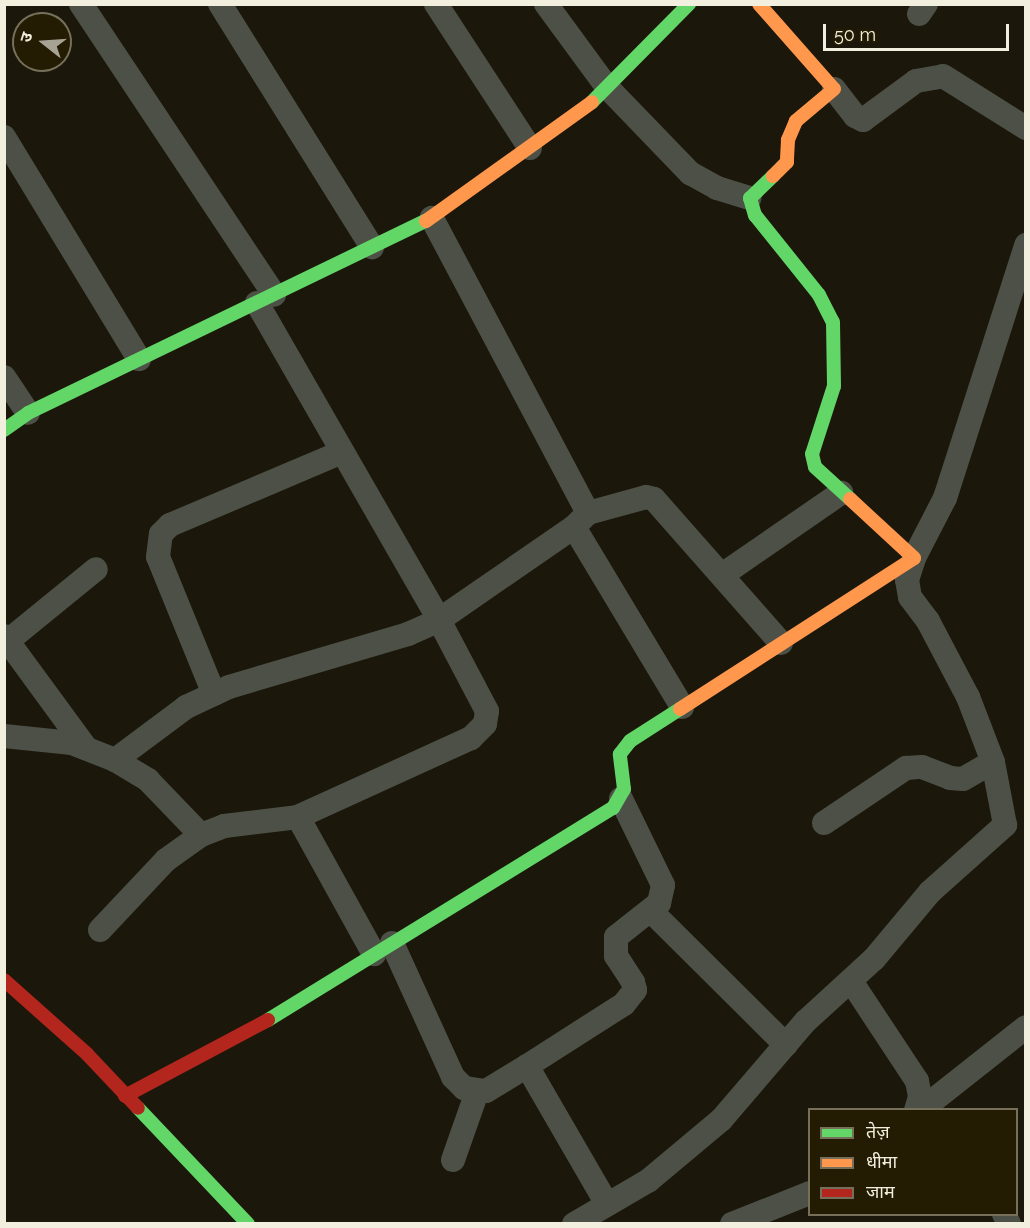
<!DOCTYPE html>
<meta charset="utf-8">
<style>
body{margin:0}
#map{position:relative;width:1030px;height:1228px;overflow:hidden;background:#1b170a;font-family:Raleway,"Noto Sans Devanagari",sans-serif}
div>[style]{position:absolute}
.street>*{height:24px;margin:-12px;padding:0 12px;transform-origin:12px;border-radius:12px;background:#4c5046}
.fast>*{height:14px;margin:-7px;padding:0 7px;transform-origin:7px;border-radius:7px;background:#63d668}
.slow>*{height:14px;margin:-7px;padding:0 7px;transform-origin:7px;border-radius:7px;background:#ff974d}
.jam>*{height:14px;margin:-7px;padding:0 7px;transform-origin:7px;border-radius:7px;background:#b3261e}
span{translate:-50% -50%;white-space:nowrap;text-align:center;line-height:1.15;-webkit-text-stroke:4.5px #231b02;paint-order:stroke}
.frame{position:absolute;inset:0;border:6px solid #f3efdf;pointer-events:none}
.legend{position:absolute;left:808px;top:1108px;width:210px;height:108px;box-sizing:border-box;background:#231b02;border:2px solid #76705a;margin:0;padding:8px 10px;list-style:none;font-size:18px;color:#f3efdf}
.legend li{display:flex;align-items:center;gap:12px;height:30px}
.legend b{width:30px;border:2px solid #76705a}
.north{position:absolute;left:12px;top:12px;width:60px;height:60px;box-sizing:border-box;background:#231b02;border:2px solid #76705a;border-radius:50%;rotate:287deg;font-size:16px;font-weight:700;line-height:24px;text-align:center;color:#f3efdf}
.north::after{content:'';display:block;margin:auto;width:21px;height:27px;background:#a7a394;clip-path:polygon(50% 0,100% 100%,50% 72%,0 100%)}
.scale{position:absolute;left:823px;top:24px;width:186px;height:27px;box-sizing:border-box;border:3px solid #f3efdf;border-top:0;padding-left:8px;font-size:18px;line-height:21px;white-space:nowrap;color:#f3efdf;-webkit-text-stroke:4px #231b02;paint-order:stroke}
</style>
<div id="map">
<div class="street">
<div style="left:81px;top:4px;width:349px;rotate:56.4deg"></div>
<div style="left:220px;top:4px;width:287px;rotate:58deg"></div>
<div style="left:436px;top:4px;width:172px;rotate:56.9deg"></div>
<div style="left:546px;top:4px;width:103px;rotate:53.7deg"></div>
<div style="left:607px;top:87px;width:120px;rotate:46deg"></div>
<div style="left:690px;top:173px;width:31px;rotate:29deg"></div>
<div style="left:717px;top:188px;width:34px;rotate:17deg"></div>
<div style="left:919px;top:14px;width:12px;rotate:-55deg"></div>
<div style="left:834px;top:89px;width:34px;rotate:52deg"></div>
<div style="left:855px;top:116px;width:9px;rotate:27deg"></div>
<div style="left:863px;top:120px;width:66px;rotate:-36.3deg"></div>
<div style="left:916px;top:81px;width:27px;rotate:-10deg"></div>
<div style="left:943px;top:76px;width:98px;rotate:32.1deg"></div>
<div style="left:4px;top:137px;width:260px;rotate:58.7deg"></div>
<div style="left:257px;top:303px;width:366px;rotate:60.1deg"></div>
<div style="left:439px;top:620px;width:103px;rotate:62.2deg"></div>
<div style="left:487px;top:711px;width:13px;rotate:99deg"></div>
<div style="left:485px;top:724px;width:20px;rotate:135deg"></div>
<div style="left:471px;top:738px;width:190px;rotate:155.5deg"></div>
<div style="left:298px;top:817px;width:157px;rotate:61deg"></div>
<div style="left:4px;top:377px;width:43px;rotate:56.3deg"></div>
<div style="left:588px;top:513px;width:60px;rotate:-15.4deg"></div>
<div style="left:646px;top:497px;width:8px;rotate:14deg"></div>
<div style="left:654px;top:499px;width:192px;rotate:48.6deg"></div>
<div style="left:574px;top:527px;width:210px;rotate:59deg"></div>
<div style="left:722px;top:575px;width:145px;rotate:-34.6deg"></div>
<div style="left:4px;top:636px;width:139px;rotate:53.8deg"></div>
<div style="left:9px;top:640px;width:112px;rotate:-39.2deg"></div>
<div style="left:214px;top:694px;width:148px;rotate:-112.2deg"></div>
<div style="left:158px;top:557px;width:23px;rotate:-83deg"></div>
<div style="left:161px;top:534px;width:13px;rotate:-45deg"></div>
<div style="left:170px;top:525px;width:187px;rotate:-23deg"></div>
<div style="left:4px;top:736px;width:68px;rotate:5.9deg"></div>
<div style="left:72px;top:743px;width:46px;rotate:21.6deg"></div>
<div style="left:115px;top:760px;width:39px;rotate:31deg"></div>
<div style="left:148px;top:780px;width:76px;rotate:46.1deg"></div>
<div style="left:115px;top:760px;width:89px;rotate:-36.7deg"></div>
<div style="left:186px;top:707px;width:47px;rotate:-24.9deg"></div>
<div style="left:229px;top:687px;width:187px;rotate:-16.5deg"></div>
<div style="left:408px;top:634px;width:34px;rotate:-24deg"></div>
<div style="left:439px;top:620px;width:164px;rotate:-34.6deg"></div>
<div style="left:574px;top:527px;width:20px;rotate:-45deg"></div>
<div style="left:588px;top:513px;width:334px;rotate:-117.9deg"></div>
<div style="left:824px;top:823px;width:99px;rotate:-33.9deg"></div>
<div style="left:906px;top:768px;width:16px;rotate:-4deg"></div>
<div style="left:922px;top:767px;width:30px;rotate:21deg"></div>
<div style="left:950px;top:778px;width:13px;rotate:4deg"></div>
<div style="left:963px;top:779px;width:34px;rotate:-30deg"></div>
<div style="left:651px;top:911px;width:190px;rotate:44.8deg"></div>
<div style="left:100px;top:930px;width:96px;rotate:-46.7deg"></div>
<div style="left:166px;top:860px;width:43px;rotate:-35.5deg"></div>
<div style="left:201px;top:835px;width:25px;rotate:-21deg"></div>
<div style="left:224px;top:826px;width:75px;rotate:-6.9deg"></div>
<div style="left:392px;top:943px;width:147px;rotate:65.5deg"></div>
<div style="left:453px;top:1077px;width:16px;rotate:45deg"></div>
<div style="left:464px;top:1088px;width:22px;rotate:8deg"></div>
<div style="left:486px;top:1091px;width:48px;rotate:-31.4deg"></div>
<div style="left:527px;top:1066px;width:115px;rotate:-32.6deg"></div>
<div style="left:624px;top:1004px;width:18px;rotate:-52deg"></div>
<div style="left:635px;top:990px;width:8px;rotate:-104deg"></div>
<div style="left:633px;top:982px;width:31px;rotate:-123deg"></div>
<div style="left:616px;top:956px;width:19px;rotate:-90deg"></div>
<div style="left:616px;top:937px;width:55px;rotate:-38.3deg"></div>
<div style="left:659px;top:903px;width:18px;rotate:-77deg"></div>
<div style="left:663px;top:885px;width:96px;rotate:-116deg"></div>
<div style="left:851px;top:981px;width:120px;rotate:56.6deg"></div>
<div style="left:917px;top:1081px;width:16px;rotate:79deg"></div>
<div style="left:920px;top:1097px;width:14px;rotate:107deg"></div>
<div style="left:527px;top:1066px;width:160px;rotate:59.9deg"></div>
<div style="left:921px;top:1110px;width:134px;rotate:-38.3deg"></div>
<div style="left:453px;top:1160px;width:72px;rotate:-70.6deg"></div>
<div style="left:1004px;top:1214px;width:11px;rotate:63deg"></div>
<div style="left:574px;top:1224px;width:86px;rotate:-30.2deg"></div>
<div style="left:648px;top:1181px;width:95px;rotate:-39.9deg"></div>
<div style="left:721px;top:1120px;width:130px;rotate:-49.4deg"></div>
<div style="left:806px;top:1021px;width:92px;rotate:-42.4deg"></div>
<div style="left:874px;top:959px;width:87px;rotate:-50.1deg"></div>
<div style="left:930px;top:892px;width:101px;rotate:-41.8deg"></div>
<div style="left:1005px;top:825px;width:64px;rotate:-100.8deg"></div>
<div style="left:993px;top:762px;width:70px;rotate:-111deg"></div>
<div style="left:968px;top:697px;width:86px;rotate:-117.8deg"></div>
<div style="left:928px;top:621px;width:30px;rotate:-127deg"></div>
<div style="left:910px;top:597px;width:17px;rotate:-100deg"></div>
<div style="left:907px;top:580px;width:23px;rotate:-72deg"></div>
<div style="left:914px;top:558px;width:68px;rotate:-62.7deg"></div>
<div style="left:945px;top:498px;width:266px;rotate:-72.2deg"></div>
<div style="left:732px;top:1224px;width:84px;rotate:-21.7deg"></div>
</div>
<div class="fast">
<div style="left:592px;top:102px;width:138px;rotate:-45.3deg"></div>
<div style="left:773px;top:176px;width:32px;rotate:136deg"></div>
<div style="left:750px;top:198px;width:18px;rotate:74deg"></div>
<div style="left:755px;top:215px;width:102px;rotate:51.3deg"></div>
<div style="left:819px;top:295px;width:30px;rotate:63deg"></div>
<div style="left:833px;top:322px;width:64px;rotate:89.1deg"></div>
<div style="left:834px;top:386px;width:71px;rotate:107.9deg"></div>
<div style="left:812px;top:454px;width:13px;rotate:77deg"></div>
<div style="left:815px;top:467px;width:47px;rotate:42.4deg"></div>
<div style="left:4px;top:430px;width:29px;rotate:-35deg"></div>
<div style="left:28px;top:413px;width:442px;rotate:-25.8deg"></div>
<div style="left:268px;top:1020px;width:405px;rotate:-31.6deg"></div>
<div style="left:613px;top:808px;width:22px;rotate:-60deg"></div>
<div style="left:624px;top:789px;width:35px;rotate:-97deg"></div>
<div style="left:620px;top:754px;width:16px;rotate:-52deg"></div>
<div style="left:630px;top:741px;width:59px;rotate:-32.6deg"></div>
<div style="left:138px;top:1108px;width:160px;rotate:46.5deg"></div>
</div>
<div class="slow">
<div style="left:759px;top:4px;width:113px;rotate:48.6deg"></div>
<div style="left:834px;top:89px;width:50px;rotate:139.9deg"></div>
<div style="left:796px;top:121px;width:21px;rotate:113deg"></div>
<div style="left:788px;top:140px;width:22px;rotate:93deg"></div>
<div style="left:787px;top:162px;width:20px;rotate:135deg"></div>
<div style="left:426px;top:221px;width:204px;rotate:-35.6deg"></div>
<div style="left:680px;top:709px;width:278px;rotate:-32.8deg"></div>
<div style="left:914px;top:558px;width:87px;rotate:-137.3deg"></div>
</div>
<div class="jam">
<div style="left:4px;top:980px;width:111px;rotate:41.7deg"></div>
<div style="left:87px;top:1054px;width:74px;rotate:46.6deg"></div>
<div style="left:125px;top:1096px;width:162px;rotate:-28deg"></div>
</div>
<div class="frame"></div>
<ul class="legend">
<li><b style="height:8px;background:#63d668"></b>तेज़</li>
<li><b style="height:8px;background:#ff974d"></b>धीमा</li>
<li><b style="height:8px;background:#b3261e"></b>जाम</li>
</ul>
<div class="north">उ</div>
<div class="scale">50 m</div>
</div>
